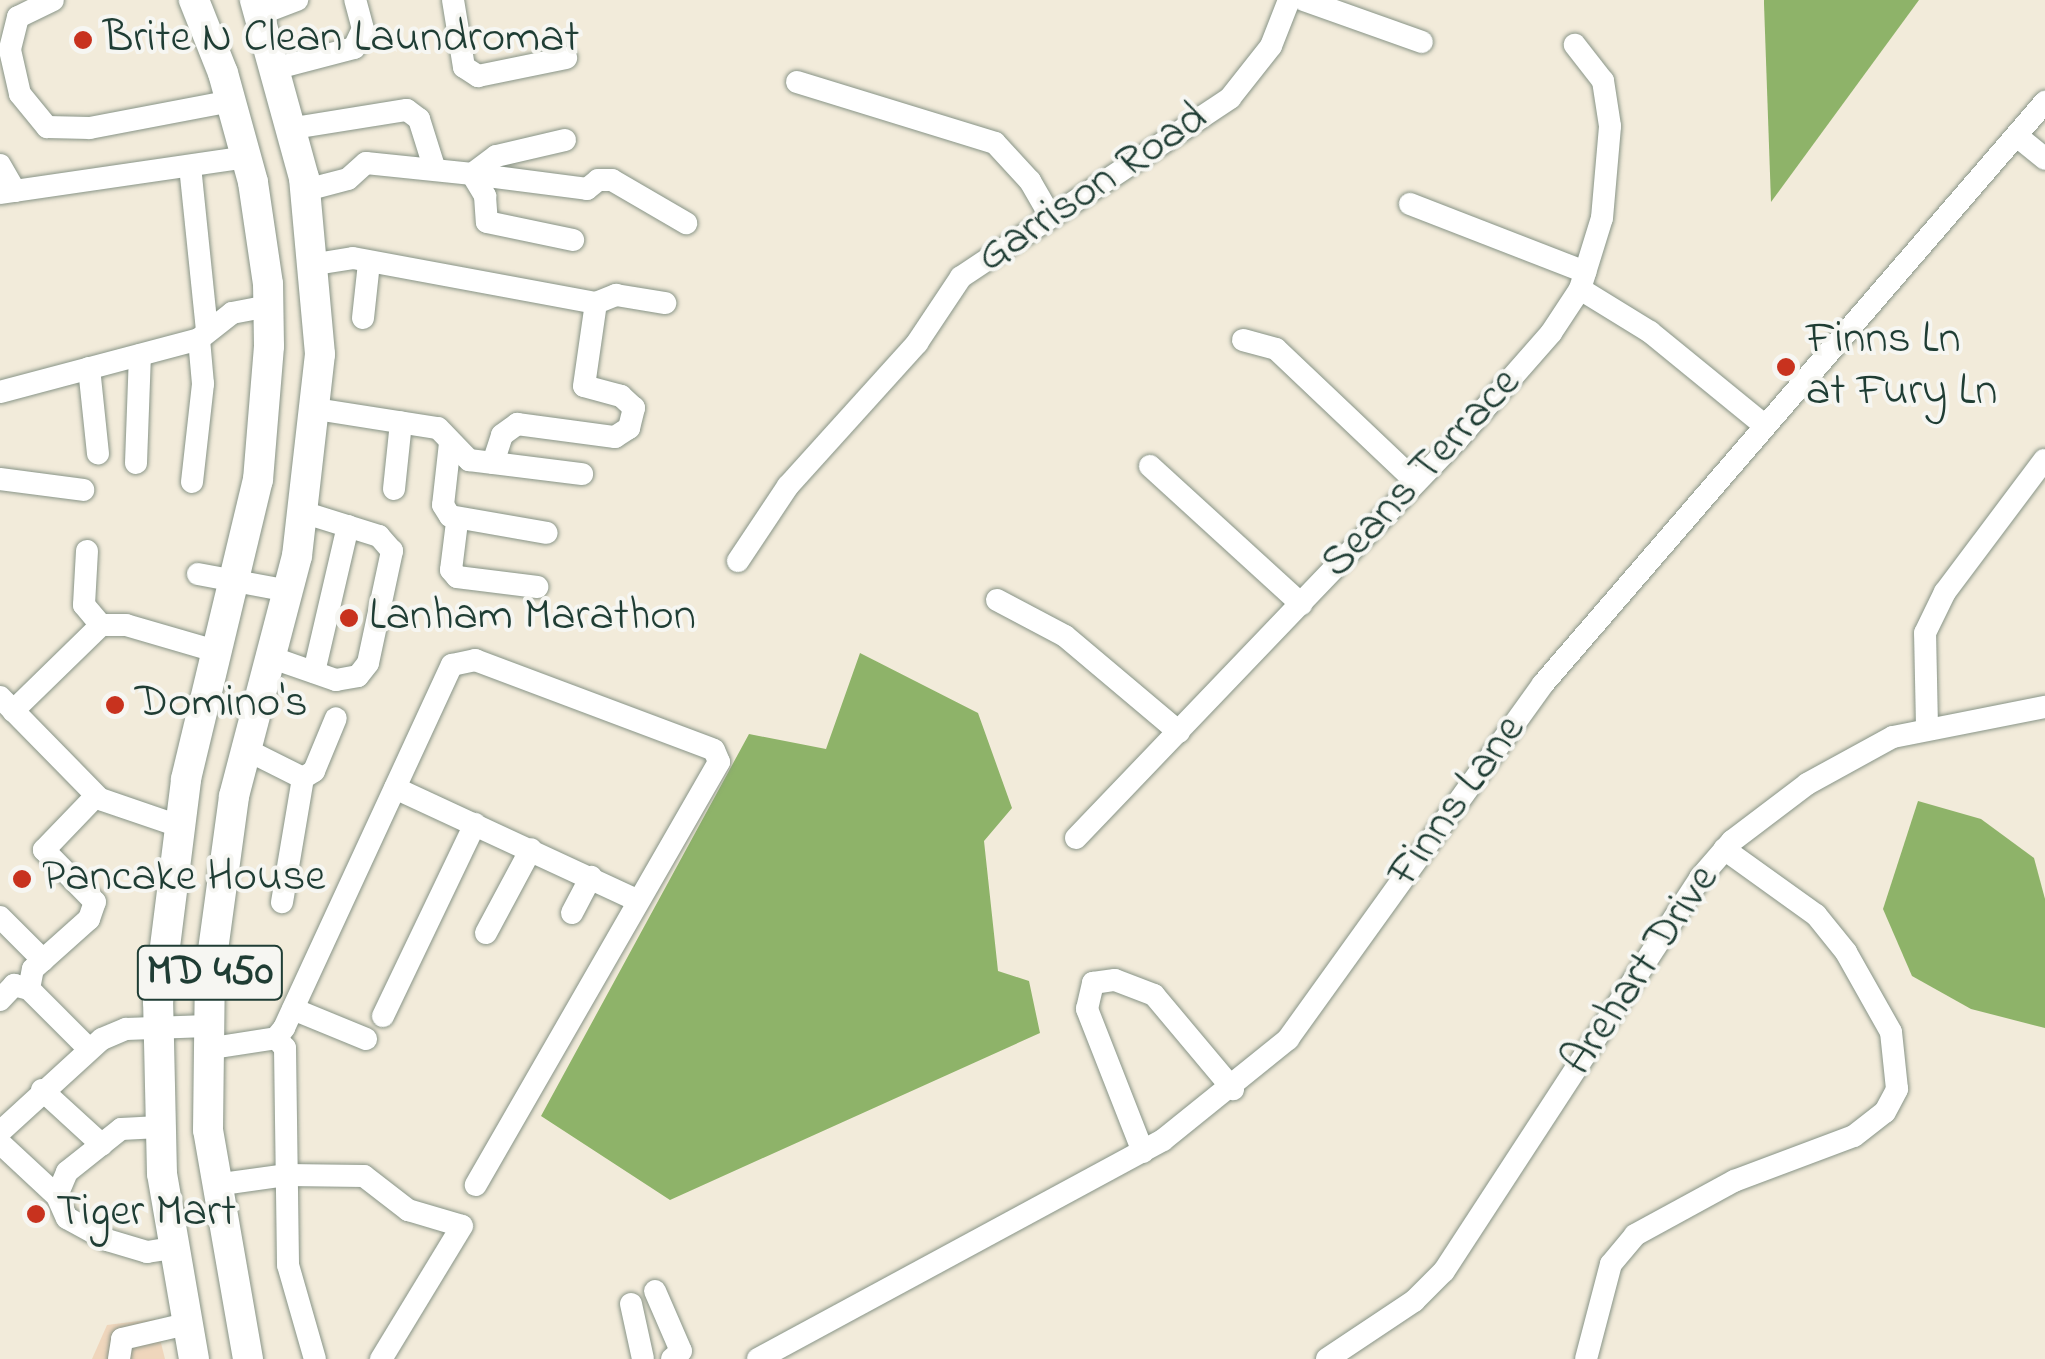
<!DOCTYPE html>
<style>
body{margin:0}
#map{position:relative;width:2045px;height:1359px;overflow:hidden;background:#f2ebda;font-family:"Indie Flower",sans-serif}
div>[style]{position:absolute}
.built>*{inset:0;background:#efd6bc}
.forest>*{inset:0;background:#8eb369}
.roads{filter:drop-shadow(0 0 2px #889487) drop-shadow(0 0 2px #889487)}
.minor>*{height:22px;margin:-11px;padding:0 11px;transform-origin:11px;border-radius:11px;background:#fff}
.major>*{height:30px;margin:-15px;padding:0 15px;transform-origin:15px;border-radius:15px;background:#fff}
.dots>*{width:28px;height:28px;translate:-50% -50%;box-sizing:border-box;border:5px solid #f6f6f2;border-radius:50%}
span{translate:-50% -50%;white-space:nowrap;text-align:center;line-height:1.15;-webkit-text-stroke:8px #f6f6f2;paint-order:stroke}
.shield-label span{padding:2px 8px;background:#f6f6f2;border:2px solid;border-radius:8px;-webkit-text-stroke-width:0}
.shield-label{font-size:42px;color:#1f3d34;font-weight:700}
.poi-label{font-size:45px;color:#1f3d34}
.left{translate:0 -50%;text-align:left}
.street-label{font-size:45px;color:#1f3d34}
</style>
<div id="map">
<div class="built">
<div style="clip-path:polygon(155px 1319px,165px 1359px,92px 1359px,107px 1325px)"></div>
</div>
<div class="forest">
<div style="clip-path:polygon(1764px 0,1919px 0,1771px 202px,1764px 4px)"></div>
<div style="clip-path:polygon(860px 653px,978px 713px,1012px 808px,984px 841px,998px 971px,1029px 981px,1040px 1033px,670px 1200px,541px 1116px,749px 734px,826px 749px)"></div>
<div style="clip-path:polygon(1918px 801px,1981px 819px,2034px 858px,2045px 899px,2045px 1028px,1971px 1009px,1912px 976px,1883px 909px)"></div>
</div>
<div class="roads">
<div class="minor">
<div style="left:53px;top:0;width:39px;rotate:154deg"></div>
<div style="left:18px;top:17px;width:34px;rotate:104deg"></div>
<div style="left:10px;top:50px;width:45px;rotate:77.2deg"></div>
<div style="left:20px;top:94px;width:43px;rotate:50.7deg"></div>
<div style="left:47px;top:127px;width:43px;rotate:1.3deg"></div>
<div style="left:90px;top:128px;width:145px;rotate:-10.8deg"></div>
<div style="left:453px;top:0;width:68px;rotate:80.7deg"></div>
<div style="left:464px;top:67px;width:17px;rotate:33deg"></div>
<div style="left:478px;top:76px;width:90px;rotate:-11.6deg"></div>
<div style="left:1304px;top:0;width:125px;rotate:19.6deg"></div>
<div style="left:260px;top:14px;width:40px;rotate:-21deg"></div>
<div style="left:277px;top:68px;width:80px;rotate:-14.6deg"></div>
<div style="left:354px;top:48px;width:21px;rotate:-65deg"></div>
<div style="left:363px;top:29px;width:30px;rotate:-105deg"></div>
<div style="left:797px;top:82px;width:207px;rotate:17.1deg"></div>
<div style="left:995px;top:143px;width:52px;rotate:47.4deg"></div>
<div style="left:1030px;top:181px;width:38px;rotate:60deg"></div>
<div style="left:294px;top:128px;width:114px;rotate:-9.1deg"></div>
<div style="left:407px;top:110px;width:15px;rotate:37deg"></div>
<div style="left:419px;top:119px;width:53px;rotate:72.6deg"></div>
<div style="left:2017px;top:136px;width:36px;rotate:39deg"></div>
<div style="left:565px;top:140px;width:71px;rotate:166.9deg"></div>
<div style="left:496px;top:156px;width:30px;rotate:143deg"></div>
<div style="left:472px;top:174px;width:116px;rotate:7.4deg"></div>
<div style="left:587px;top:189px;width:14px;rotate:-39deg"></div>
<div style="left:598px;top:180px;width:14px"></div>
<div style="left:612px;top:180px;width:86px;rotate:30.2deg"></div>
<div style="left:0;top:165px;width:30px;rotate:60deg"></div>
<div style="left:190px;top:166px;width:165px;rotate:84.1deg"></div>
<div style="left:306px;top:190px;width:43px;rotate:-14.7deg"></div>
<div style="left:348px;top:179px;width:24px;rotate:-42deg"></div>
<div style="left:366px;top:163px;width:107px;rotate:5.9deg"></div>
<div style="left:472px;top:174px;width:26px;rotate:59deg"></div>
<div style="left:485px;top:196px;width:26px;rotate:86deg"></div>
<div style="left:487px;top:222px;width:88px;rotate:11.8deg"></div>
<div style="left:0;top:193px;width:250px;rotate:-8.3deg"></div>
<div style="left:1410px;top:204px;width:188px;rotate:21.2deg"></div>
<div style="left:316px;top:264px;width:37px;rotate:-9deg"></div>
<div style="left:353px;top:258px;width:247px;rotate:10.5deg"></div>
<div style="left:1580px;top:289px;width:82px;rotate:31.6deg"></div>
<div style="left:1650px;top:332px;width:147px;rotate:39.2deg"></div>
<div style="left:363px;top:318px;width:55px;rotate:-83.8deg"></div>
<div style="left:1243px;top:340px;width:34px;rotate:15deg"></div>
<div style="left:1276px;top:349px;width:193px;rotate:43.5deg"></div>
<div style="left:89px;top:368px;width:86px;rotate:84deg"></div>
<div style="left:0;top:392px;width:206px;rotate:-14.9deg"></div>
<div style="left:199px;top:339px;width:42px;rotate:-38.2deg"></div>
<div style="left:232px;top:313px;width:37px;rotate:-11deg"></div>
<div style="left:316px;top:409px;width:123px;rotate:8.9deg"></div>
<div style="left:438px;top:428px;width:45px;rotate:45.9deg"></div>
<div style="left:469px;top:460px;width:114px;rotate:7.1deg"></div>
<div style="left:450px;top:443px;width:62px;rotate:96.4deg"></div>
<div style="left:443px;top:505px;width:13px;rotate:58deg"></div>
<div style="left:450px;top:516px;width:98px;rotate:9.9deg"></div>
<div style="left:136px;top:463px;width:108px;rotate:-87.9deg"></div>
<div style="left:493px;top:463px;width:29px;rotate:-72deg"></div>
<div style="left:502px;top:435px;width:19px;rotate:-36deg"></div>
<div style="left:517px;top:424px;width:99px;rotate:7.6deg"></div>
<div style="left:615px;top:437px;width:17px;rotate:-33deg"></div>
<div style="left:629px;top:428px;width:21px;rotate:-76deg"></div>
<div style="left:634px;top:408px;width:18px;rotate:-137deg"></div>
<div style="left:621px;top:396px;width:38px;rotate:-165deg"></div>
<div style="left:584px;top:386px;width:84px;rotate:-81.8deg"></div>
<div style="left:596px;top:303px;width:22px;rotate:-22deg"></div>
<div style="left:616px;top:295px;width:50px;rotate:9.3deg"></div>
<div style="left:1150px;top:466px;width:205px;rotate:42.4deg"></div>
<div style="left:0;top:479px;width:84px;rotate:7.5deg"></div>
<div style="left:192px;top:482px;width:99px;rotate:-83.6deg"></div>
<div style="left:203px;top:384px;width:45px;rotate:-95.1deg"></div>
<div style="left:394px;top:489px;width:67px;rotate:-84deg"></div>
<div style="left:457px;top:522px;width:48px;rotate:97.1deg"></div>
<div style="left:451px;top:570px;width:9px;rotate:49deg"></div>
<div style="left:457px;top:577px;width:81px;rotate:7.1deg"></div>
<div style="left:87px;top:551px;width:54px;rotate:93.2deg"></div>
<div style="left:84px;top:605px;width:26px;rotate:50deg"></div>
<div style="left:738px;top:561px;width:90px;rotate:-56.3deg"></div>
<div style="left:788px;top:486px;width:193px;rotate:-47.9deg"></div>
<div style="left:917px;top:343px;width:79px;rotate:-56.3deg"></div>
<div style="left:961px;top:277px;width:323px;rotate:-33.6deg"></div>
<div style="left:1230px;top:98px;width:66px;rotate:-51.7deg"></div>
<div style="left:1271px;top:46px;width:49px;rotate:-68.6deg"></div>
<div style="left:198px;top:574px;width:93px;rotate:10.6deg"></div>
<div style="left:997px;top:600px;width:77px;rotate:27.9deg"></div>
<div style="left:1065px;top:636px;width:149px;rotate:40.1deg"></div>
<div style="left:270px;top:657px;width:70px;rotate:19.2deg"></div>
<div style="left:336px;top:680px;width:22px;rotate:-10deg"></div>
<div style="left:358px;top:676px;width:16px;rotate:-52deg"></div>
<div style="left:368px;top:663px;width:115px;rotate:-77.9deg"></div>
<div style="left:392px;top:551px;width:20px;rotate:-131deg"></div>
<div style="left:379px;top:536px;width:77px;rotate:-162.7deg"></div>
<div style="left:314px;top:672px;width:150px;rotate:-76.9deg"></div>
<div style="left:0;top:697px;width:143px;rotate:45.6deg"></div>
<div style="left:100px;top:799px;width:83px;rotate:18.9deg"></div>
<div style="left:13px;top:711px;width:123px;rotate:-44.3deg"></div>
<div style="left:101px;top:625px;width:25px"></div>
<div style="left:126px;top:625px;width:97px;rotate:16.2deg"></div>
<div style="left:1927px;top:726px;width:93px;rotate:-91.2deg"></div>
<div style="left:1925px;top:633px;width:46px;rotate:-64deg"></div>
<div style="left:1945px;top:592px;width:165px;rotate:-53.1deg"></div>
<div style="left:245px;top:749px;width:65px;rotate:26.6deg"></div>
<div style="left:303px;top:778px;width:126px;rotate:99.6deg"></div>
<div style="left:303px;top:778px;width:13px;rotate:-32deg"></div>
<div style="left:314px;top:771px;width:57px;rotate:-67.5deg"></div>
<div style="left:395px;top:788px;width:268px;rotate:24.9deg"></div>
<div style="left:1076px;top:838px;width:552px;rotate:-46.25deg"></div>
<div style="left:1458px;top:439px;width:141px;rotate:-48.7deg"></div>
<div style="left:1551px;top:333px;width:53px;rotate:-56.6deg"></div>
<div style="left:1580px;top:289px;width:74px;rotate:-72.8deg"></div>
<div style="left:1602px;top:218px;width:92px;rotate:-85deg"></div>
<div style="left:1610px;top:126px;width:46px;rotate:-98.8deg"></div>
<div style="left:1603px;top:81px;width:46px;rotate:-127.9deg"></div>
<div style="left:572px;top:913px;width:41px;rotate:-62.2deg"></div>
<div style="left:0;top:917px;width:61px;rotate:45deg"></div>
<div style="left:486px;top:933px;width:95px;rotate:-61.8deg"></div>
<div style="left:0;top:1000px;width:21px;rotate:-47deg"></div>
<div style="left:14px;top:985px;width:16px;rotate:15deg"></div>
<div style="left:293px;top:1009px;width:79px;rotate:22.3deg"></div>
<div style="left:383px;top:1016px;width:213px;rotate:-64.4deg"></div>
<div style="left:276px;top:1038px;width:13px;rotate:48deg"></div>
<div style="left:285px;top:1048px;width:217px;rotate:89.2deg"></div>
<div style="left:288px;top:1265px;width:98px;rotate:74deg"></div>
<div style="left:89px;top:1049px;width:85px;rotate:-135deg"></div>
<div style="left:29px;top:989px;width:20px;rotate:-79deg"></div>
<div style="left:33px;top:969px;width:75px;rotate:-41.8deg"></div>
<div style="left:89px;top:919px;width:18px;rotate:-71deg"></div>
<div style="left:95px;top:902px;width:73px;rotate:-134.4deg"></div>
<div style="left:44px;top:850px;width:75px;rotate:-46.1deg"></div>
<div style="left:206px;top:1049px;width:71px;rotate:-8.9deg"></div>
<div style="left:276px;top:1038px;width:13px;rotate:-51deg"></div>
<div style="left:284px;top:1028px;width:400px;rotate:-65.2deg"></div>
<div style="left:452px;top:665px;width:24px;rotate:-12deg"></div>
<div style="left:475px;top:660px;width:255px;rotate:20.6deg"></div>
<div style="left:714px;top:750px;width:13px;rotate:67deg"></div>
<div style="left:719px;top:762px;width:488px;rotate:119.9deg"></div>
<div style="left:42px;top:1090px;width:81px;rotate:42.5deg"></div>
<div style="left:159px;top:1127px;width:38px;rotate:177deg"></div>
<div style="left:121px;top:1129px;width:69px;rotate:141.5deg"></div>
<div style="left:67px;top:1172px;width:26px;rotate:113deg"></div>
<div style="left:57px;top:1196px;width:24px;rotate:66deg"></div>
<div style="left:67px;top:1218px;width:46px;rotate:28.8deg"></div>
<div style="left:107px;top:1240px;width:42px;rotate:16.7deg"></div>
<div style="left:147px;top:1252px;width:25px;rotate:-9deg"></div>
<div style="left:0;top:1132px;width:138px;rotate:-42.4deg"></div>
<div style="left:102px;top:1039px;width:26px;rotate:-23deg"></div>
<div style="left:126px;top:1029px;width:81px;rotate:-2.1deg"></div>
<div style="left:0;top:1143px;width:78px;rotate:42.9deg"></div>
<div style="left:1143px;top:1152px;width:154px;rotate:-111.4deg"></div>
<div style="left:1087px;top:1009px;width:27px;rotate:-77deg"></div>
<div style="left:1093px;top:983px;width:22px;rotate:-8deg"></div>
<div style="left:1115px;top:980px;width:42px;rotate:21deg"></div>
<div style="left:1154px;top:995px;width:123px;rotate:50deg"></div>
<div style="left:215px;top:1185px;width:73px;rotate:-7.9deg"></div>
<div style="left:287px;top:1175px;width:77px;rotate:0.7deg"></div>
<div style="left:364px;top:1176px;width:56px;rotate:37.7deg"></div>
<div style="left:408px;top:1210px;width:56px;rotate:16.5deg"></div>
<div style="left:462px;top:1226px;width:156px;rotate:121.3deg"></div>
<div style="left:655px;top:1291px;width:65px;rotate:66.6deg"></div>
<div style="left:681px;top:1351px;width:12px;rotate:138deg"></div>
<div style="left:631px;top:1304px;width:56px;rotate:77.7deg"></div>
<div style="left:119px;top:1359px;width:20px;rotate:-81deg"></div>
<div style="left:122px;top:1339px;width:66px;rotate:-13.2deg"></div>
<div style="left:758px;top:1359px;width:460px;rotate:-28.4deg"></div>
<div style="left:1163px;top:1140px;width:161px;rotate:-38.9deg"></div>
<div style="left:1288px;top:1039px;width:437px;rotate:-54.3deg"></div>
<div style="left:1543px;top:684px;width:769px;rotate:-49.22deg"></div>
<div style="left:1327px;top:1359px;width:105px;rotate:-33.7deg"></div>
<div style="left:1414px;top:1301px;width:42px;rotate:-45deg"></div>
<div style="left:1444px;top:1271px;width:469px;rotate:-56.9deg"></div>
<div style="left:1700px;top:878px;width:49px;rotate:-49.1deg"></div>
<div style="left:1732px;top:841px;width:94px;rotate:-37.2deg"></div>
<div style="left:1807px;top:784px;width:98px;rotate:-28.7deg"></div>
<div style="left:1893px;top:737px;width:155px;rotate:-11.2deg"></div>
<div style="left:1586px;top:1359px;width:98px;rotate:-75.3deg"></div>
<div style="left:1611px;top:1264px;width:38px;rotate:-50deg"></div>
<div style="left:1635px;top:1235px;width:113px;rotate:-28.6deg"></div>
<div style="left:1734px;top:1181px;width:128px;rotate:-20.6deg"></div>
<div style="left:1854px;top:1136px;width:39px;rotate:-38deg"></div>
<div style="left:1885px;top:1112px;width:26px;rotate:-62deg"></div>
<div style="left:1897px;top:1089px;width:57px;rotate:-96deg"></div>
<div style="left:1891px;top:1032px;width:92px;rotate:-119.4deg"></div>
<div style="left:1846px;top:952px;width:48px;rotate:-129deg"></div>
<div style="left:1816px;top:915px;width:113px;rotate:-144.3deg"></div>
</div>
<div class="major">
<div style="left:194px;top:1359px;width:188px;rotate:-99.8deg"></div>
<div style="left:162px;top:1174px;width:172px;rotate:-91.3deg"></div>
<div style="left:158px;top:1002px;width:225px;rotate:-82.8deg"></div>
<div style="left:186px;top:779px;width:308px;rotate:-76.5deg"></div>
<div style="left:258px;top:480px;width:134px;rotate:-85.3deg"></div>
<div style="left:269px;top:346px;width:62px;rotate:-90.9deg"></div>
<div style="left:268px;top:284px;width:103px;rotate:-98.4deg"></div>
<div style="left:253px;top:182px;width:113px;rotate:-105.4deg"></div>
<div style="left:223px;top:73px;width:79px;rotate:-111.7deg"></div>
<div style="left:248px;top:1359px;width:232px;rotate:-99.9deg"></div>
<div style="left:208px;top:1130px;width:158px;rotate:-89.3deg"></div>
<div style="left:210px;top:972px;width:178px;rotate:-82.2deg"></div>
<div style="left:234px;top:796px;width:248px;rotate:-75.3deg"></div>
<div style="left:297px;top:556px;width:203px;rotate:-83.5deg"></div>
<div style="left:320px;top:354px;width:177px;rotate:-95.2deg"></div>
<div style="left:304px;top:178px;width:185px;rotate:-105.4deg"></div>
</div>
</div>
<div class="dots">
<div style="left:83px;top:40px;background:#c8321e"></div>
<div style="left:1786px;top:367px;background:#c8321e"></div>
<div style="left:349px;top:618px;background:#c8321e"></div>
<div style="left:115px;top:705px;background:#c8321e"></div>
<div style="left:22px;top:879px;background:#c8321e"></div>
<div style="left:36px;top:1214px;background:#c8321e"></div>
</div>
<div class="shield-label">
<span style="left:210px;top:973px">MD 450</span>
</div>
<div class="poi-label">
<span class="left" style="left:103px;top:40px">Brite N Clean Laundromat</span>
<span class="left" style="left:1806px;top:367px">Finns Ln<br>at Fury Ln</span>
<span class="left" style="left:369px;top:618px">Lanham Marathon</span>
<span class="left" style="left:135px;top:705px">Domino's</span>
<span class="left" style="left:42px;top:879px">Pancake House</span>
<span class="left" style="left:56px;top:1214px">Tiger Mart</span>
</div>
<div class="street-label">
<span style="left:1093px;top:189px;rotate:-34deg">Garrison Road</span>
<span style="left:1422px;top:474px;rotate:-47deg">Seans Terrace</span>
<span style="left:1458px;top:802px;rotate:-54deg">Finns Lane</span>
<span style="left:1642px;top:971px;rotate:-56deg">Arehart Drive</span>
</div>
</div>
